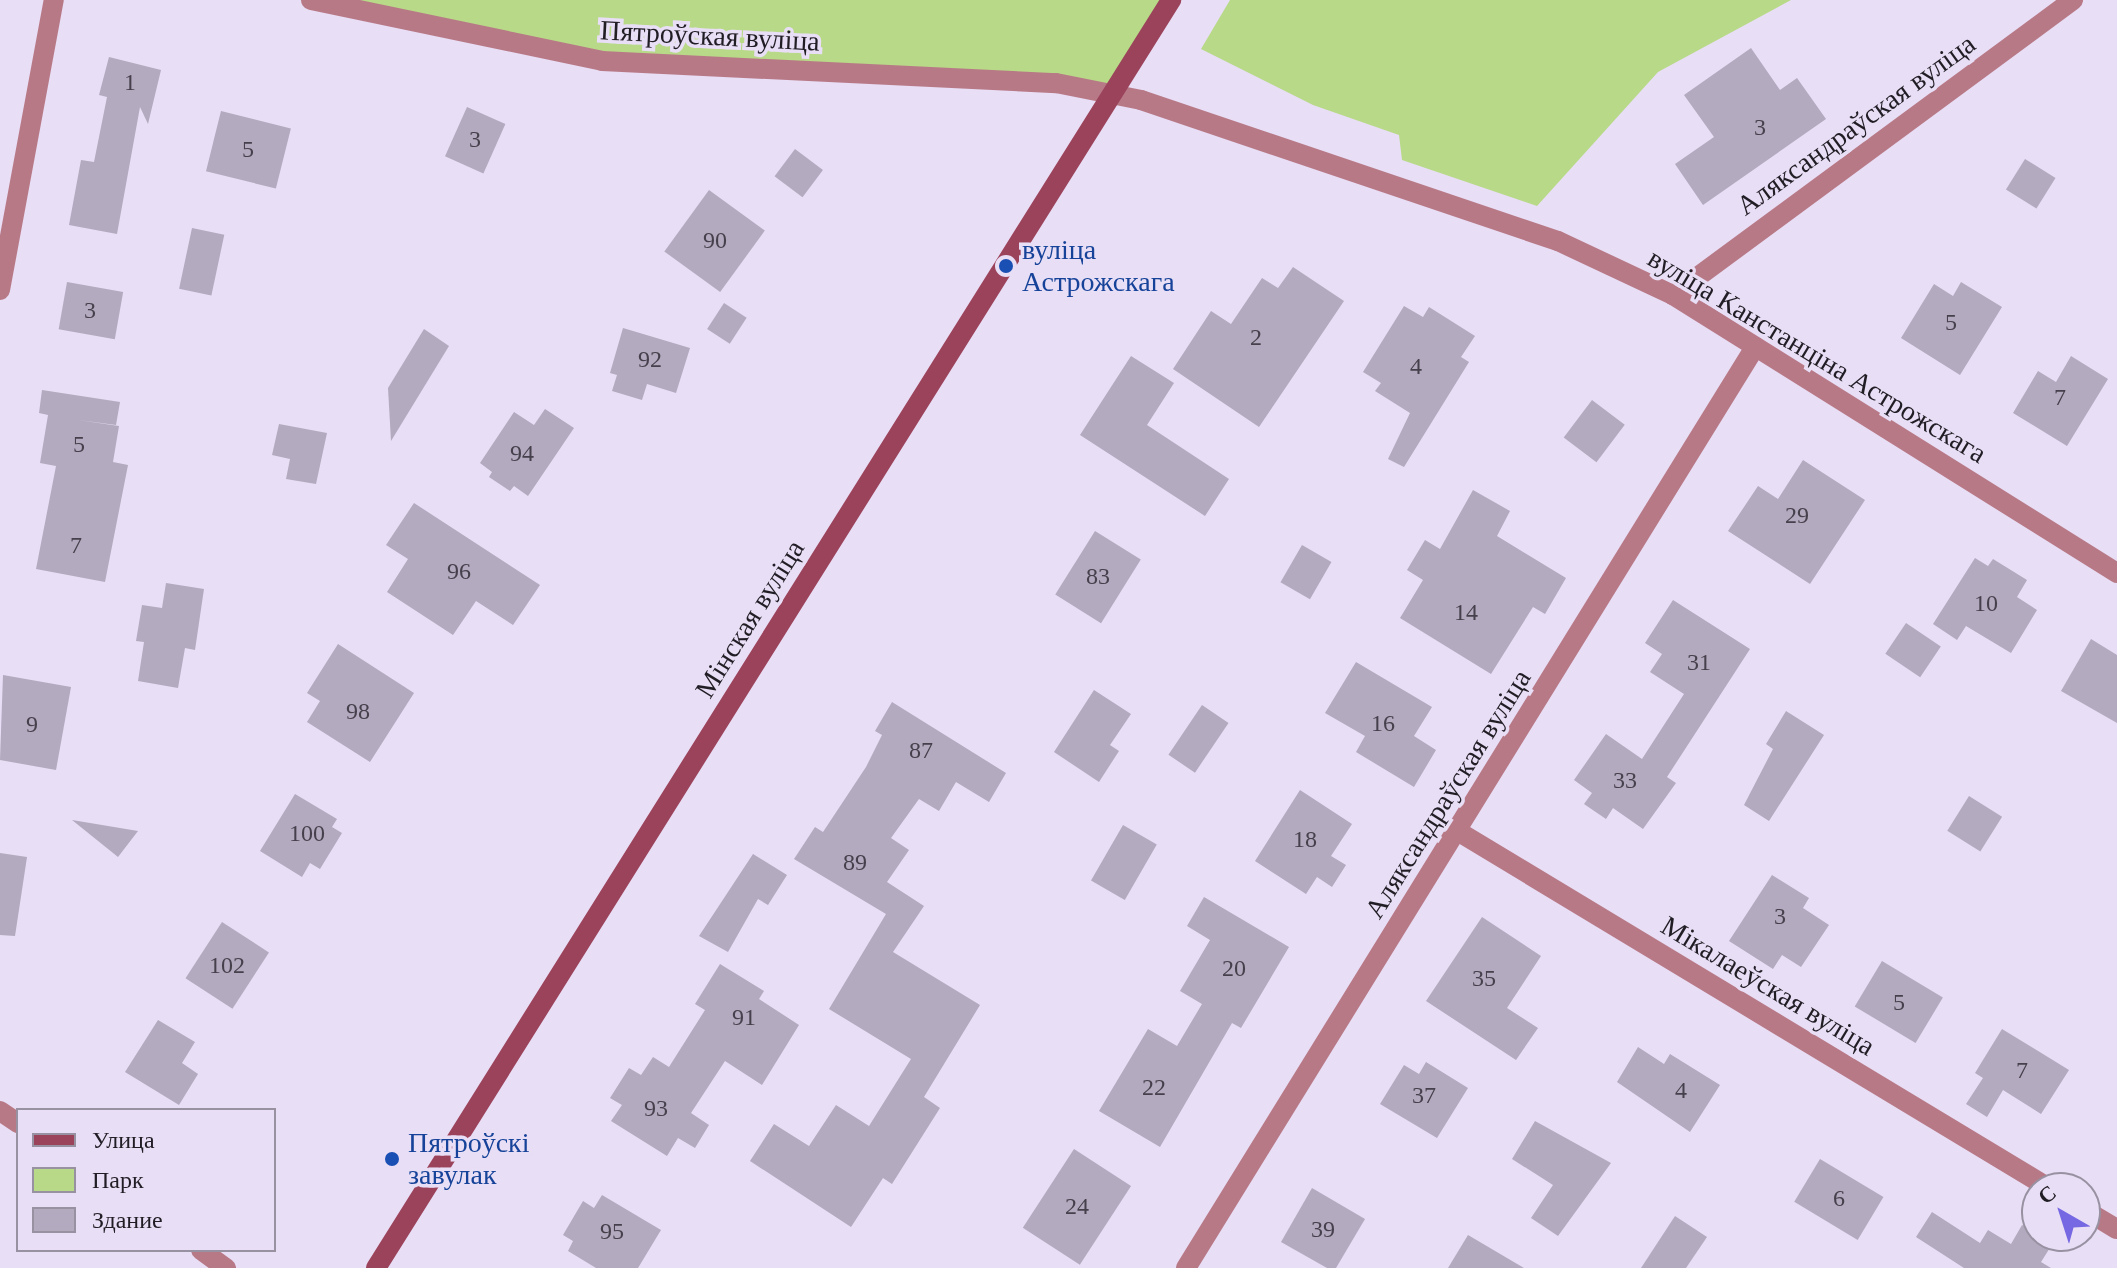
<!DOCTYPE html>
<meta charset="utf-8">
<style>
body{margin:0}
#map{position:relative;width:2117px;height:1268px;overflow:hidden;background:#e8def5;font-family:"Times New Roman",serif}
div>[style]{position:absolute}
.green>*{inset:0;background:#b8d988}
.building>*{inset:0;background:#b3aabf;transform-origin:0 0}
.minor>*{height:20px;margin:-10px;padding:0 10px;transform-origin:10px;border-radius:10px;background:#b87987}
.secondary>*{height:20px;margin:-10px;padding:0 10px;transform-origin:10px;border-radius:10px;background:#9c435c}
.dots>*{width:22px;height:22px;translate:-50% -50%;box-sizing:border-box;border:4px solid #e8def5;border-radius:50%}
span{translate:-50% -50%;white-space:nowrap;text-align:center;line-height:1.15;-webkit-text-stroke:7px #e8def5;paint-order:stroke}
.number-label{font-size:24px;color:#46404c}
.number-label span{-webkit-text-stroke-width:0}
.street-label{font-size:28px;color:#211d25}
.transit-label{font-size:28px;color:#164399}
.left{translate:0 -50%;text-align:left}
.legend{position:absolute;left:16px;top:1108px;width:260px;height:144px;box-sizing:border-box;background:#e8def5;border:2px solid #9891a2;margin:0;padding:10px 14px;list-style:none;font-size:24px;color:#211d25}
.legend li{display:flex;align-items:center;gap:16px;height:40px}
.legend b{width:40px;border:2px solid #9891a2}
.north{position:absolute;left:2021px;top:1172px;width:80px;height:80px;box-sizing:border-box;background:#e8def5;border:2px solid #9891a2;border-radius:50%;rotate:321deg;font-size:22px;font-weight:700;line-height:32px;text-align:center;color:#211d25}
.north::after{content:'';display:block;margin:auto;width:28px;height:36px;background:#7668e3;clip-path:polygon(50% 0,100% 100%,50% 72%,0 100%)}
</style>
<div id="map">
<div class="green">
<div style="clip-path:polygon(311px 0,1171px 0,1111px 91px,642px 65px)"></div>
<div style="clip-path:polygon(1230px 0,1791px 0,1658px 72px,1537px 206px,1402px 160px,1399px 135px,1313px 105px,1201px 49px)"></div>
</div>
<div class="building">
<div style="clip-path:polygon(1751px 48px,1780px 90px,1797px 78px,1826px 119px,1703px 205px,1675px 164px,1714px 137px,1684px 95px)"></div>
<div style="clip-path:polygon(109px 57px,161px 70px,148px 124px,140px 107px,117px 234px,69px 225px,81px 160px,94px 162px,107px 97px,99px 95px)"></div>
<div style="left:467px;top:107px;width:42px;height:54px;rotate:24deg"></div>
<div style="left:221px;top:111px;width:72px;height:62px;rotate:14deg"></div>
<div style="left:795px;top:149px;width:35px;height:34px;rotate:37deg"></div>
<div style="left:2025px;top:159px;width:36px;height:36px;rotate:32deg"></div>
<div style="left:709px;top:190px;width:69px;height:76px;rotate:36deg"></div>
<div style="left:192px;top:228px;width:33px;height:62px;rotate:12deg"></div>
<div style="clip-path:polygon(1293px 267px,1344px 301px,1259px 427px,1173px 369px,1211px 311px,1231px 324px,1262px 278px,1278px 288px)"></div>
<div style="left:67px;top:282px;width:57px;height:48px;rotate:10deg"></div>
<div style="clip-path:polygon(1961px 282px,2002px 307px,1960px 375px,1901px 338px,1934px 284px,1953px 296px)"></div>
<div style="left:724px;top:303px;width:27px;height:31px;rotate:33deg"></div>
<div style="clip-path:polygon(1404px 306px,1423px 317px,1429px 307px,1475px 336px,1461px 357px,1469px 362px,1404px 467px,1388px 459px,1410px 413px,1375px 391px,1381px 383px,1363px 372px)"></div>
<div style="clip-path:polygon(623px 328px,690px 348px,676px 393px,647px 384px,642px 400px,612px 391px,617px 375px,610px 373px)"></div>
<div style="clip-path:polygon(424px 329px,449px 346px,391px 441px,388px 388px)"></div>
<div style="clip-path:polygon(1131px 356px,1174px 383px,1147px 425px,1229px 479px,1205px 516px,1080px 435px)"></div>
<div style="clip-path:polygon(2071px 356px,2108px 379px,2067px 446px,2013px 413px,2038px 371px,2056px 382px)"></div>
<div style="clip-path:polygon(42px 390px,120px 402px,116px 425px,78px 420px,119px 426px,113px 462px,128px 465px,105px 582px,36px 569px,56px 466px,40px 463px,48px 415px,39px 413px)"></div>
<div style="left:1592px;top:400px;width:41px;height:47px;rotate:37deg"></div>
<div style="clip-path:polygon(545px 409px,574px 428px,528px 496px,514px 486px,510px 491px,489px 477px,492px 472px,480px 463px,514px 412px,534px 425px)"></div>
<div style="clip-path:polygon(279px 424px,327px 433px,316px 484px,286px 479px,290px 459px,272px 455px)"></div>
<div style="clip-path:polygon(1803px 460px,1865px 500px,1810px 584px,1728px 531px,1758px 486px,1778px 499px)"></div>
<div style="clip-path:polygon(1473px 490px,1510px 511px,1497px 536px,1566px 578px,1545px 614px,1533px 607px,1491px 674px,1400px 618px,1423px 580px,1407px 570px,1425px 540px,1440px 549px)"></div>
<div style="clip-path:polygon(414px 503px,540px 585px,513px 625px,476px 601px,453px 635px,387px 592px,408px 559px,386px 545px)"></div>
<div style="left:1095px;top:531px;width:54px;height:75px;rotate:32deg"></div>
<div style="left:1302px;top:545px;width:34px;height:43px;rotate:30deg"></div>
<div style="clip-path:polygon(1975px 558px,1988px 566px,1993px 559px,2027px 580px,2017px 597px,2037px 610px,2011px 653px,1966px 626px,1957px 640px,1933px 624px)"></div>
<div style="clip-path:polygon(166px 583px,204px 589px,195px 650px,185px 648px,178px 688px,138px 681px,144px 642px,136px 641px,142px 605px,162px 608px)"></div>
<div style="clip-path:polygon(1673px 600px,1750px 649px,1667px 777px,1676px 783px,1643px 829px,1613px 808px,1606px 819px,1584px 804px,1592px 793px,1574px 780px,1606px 734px,1642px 759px,1684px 694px,1650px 672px,1662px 654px,1645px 643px)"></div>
<div style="left:1906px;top:623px;width:42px;height:37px;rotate:34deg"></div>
<div style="clip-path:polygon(2091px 639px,2117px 655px,2117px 723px,2061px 691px)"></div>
<div style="clip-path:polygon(338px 644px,414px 693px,370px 762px,307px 722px,320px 701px,307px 693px)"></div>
<div style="clip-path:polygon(1356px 662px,1432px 707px,1414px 736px,1436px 750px,1414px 787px,1356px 752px,1365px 736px,1325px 713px)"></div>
<div style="clip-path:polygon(3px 675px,71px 687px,56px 770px,0 760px)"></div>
<div style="clip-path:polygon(1094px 690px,1131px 714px,1110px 745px,1119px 751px,1099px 782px,1054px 752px)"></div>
<div style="clip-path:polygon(892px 702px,1006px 773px,989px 802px,956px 782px,939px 811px,919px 799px,891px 838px,909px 850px,887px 882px,924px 906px,893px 952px,980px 1005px,924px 1097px,940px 1108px,892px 1184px,883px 1178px,851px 1227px,750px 1161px,774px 1124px,809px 1146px,836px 1105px,869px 1126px,911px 1059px,829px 1009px,886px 914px,794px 859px,815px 827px,823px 832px,866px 767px,882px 735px,875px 731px)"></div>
<div style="left:1202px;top:705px;width:32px;height:60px;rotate:34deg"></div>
<div style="clip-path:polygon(1786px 711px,1824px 735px,1769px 821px,1744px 805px,1773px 749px,1766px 744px)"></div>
<div style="clip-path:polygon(1300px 790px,1352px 824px,1331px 856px,1346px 865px,1332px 887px,1317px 877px,1306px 894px,1255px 861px)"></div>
<div style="clip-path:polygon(295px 794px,337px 819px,332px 827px,342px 833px,320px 869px,310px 863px,302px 877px,260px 851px)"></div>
<div style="left:1969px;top:796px;width:39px;height:41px;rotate:32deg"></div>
<div style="clip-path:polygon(72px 820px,138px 831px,118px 857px)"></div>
<div style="left:1123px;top:825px;width:39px;height:64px;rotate:30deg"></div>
<div style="clip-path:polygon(0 853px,27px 857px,15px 936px,0 935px)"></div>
<div style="clip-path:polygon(753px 854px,787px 875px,768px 905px,758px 899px,728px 952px,699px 936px)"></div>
<div style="clip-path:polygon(1772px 875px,1809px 898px,1803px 908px,1829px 925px,1801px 967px,1782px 955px,1773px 969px,1729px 941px)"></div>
<div style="clip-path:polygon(1204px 897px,1289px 947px,1241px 1028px,1232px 1023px,1160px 1147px,1099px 1111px,1148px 1029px,1177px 1046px,1202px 1004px,1180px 991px,1210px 940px,1187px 926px)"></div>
<div style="clip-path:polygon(1482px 917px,1541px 956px,1507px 1008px,1538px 1028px,1516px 1060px,1426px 1001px)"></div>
<div style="left:222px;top:922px;width:56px;height:67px;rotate:33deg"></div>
<div style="left:1882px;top:961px;width:71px;height:53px;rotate:31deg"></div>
<div style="clip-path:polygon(720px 964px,764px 991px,759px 999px,799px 1025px,762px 1085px,725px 1061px,691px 1113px,709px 1125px,695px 1148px,678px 1138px,667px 1156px,611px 1121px,622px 1105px,610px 1098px,629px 1068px,641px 1075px,653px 1057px,669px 1067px,705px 1010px,695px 1004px)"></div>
<div style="clip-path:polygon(158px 1020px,195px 1042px,182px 1063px,198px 1074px,179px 1105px,125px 1072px)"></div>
<div style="clip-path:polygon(2002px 1029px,2069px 1070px,2041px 1114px,2003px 1090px,1987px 1117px,1966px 1104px,1983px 1078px,1975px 1073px)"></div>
<div style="clip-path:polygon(1638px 1047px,1664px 1064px,1670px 1054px,1720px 1085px,1690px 1132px,1617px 1082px)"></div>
<div style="clip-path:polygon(1426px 1062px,1468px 1088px,1437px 1138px,1380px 1104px,1404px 1065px,1419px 1074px)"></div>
<div style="clip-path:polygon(1535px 1121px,1611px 1163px,1558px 1236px,1531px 1218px,1553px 1185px,1512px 1159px)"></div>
<div style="left:1074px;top:1149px;width:68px;height:94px;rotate:33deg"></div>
<div style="left:1820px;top:1159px;width:74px;height:50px;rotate:31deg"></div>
<div style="clip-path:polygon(1312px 1188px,1365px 1219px,1336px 1268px,1327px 1268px,1281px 1242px)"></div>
<div style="clip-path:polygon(602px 1195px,661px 1230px,638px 1268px,596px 1268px,568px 1251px,573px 1241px,563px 1235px,583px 1201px,594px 1208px)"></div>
<div style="clip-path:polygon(1932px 1212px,1980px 1243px,1988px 1230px,2011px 1244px,2022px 1225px,2053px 1243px,2041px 1262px,2051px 1268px,1964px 1268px,1916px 1237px)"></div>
<div style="clip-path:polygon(1675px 1216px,1707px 1237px,1686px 1268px,1641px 1268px)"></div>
<div style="clip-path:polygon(1468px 1235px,1524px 1268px,1448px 1268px)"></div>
</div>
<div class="minor">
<div style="left:311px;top:0;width:297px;rotate:11.8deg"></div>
<div style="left:602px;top:61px;width:455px;rotate:2.8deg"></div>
<div style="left:1056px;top:83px;width:87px;rotate:11.3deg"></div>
<div style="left:1141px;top:100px;width:440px;rotate:18.7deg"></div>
<div style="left:1558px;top:241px;width:127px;rotate:25.2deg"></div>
<div style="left:1673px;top:295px;width:524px;rotate:32.05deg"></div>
<div style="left:0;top:290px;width:295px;rotate:-79.5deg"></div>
<div style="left:1673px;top:295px;width:497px;rotate:-36.4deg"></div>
<div style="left:1459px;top:832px;width:689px;rotate:31.11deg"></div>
<div style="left:0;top:1111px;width:22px;rotate:34deg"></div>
<div style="left:2085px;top:1210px;width:37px;rotate:31deg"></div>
<div style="left:201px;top:1250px;width:31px;rotate:36deg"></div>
<div style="left:1186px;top:1268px;width:1083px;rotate:-58.29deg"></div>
</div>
<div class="secondary">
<div style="left:376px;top:1268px;width:1497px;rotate:-57.91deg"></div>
</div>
<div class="dots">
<div style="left:1006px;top:266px;background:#1a4fb4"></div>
<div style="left:392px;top:1159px;background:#1a4fb4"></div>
</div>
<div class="number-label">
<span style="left:130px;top:83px">1</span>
<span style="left:1760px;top:128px">3</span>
<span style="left:475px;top:140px">3</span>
<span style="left:248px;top:150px">5</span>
<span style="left:715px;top:241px">90</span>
<span style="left:90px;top:311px">3</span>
<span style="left:1951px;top:323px">5</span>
<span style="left:1256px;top:338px">2</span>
<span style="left:650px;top:360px">92</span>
<span style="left:1416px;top:367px">4</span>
<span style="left:2060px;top:398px">7</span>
<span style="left:79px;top:445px">5</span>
<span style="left:522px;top:454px">94</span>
<span style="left:1797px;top:516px">29</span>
<span style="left:76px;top:546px">7</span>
<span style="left:459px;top:572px">96</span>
<span style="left:1098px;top:577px">83</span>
<span style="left:1986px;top:604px">10</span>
<span style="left:1466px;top:613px">14</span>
<span style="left:1699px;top:663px">31</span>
<span style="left:358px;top:712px">98</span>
<span style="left:1383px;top:724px">16</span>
<span style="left:32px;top:725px">9</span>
<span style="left:921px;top:751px">87</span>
<span style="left:1625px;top:781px">33</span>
<span style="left:307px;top:834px">100</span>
<span style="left:1305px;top:840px">18</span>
<span style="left:855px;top:863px">89</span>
<span style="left:1780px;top:917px">3</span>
<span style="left:227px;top:966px">102</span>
<span style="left:1234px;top:969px">20</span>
<span style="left:1484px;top:979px">35</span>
<span style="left:1899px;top:1003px">5</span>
<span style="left:744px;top:1018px">91</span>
<span style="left:2022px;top:1071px">7</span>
<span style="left:1154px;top:1088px">22</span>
<span style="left:1681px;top:1091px">4</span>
<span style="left:1424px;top:1096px">37</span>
<span style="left:656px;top:1109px">93</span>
<span style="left:1839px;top:1199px">6</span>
<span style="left:1077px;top:1207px">24</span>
<span style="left:1323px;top:1230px">39</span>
<span style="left:612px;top:1232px">95</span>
</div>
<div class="street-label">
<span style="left:710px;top:36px;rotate:3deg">Пятроўская вуліца</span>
<span style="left:1856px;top:125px;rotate:-36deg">Аляксандраўская вуліца</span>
<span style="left:1817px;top:356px;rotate:31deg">вуліца Канстанціна Астрожскага</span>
<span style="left:750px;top:619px;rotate:-58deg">Мінская вуліца</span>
<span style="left:1448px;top:794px;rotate:-58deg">Аляксандраўская вуліца</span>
<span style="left:1768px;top:986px;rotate:31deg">Мікалаеўская вуліца</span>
</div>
<div class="transit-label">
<span class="left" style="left:1022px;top:266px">вуліца<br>Астрожскага</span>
<span class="left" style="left:408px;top:1159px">Пятроўскі<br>завулак</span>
</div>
<ul class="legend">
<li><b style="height:10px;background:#9c435c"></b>Улица</li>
<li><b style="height:22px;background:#b8d988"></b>Парк</li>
<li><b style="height:22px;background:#b3aabf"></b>Здание</li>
</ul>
<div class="north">С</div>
</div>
